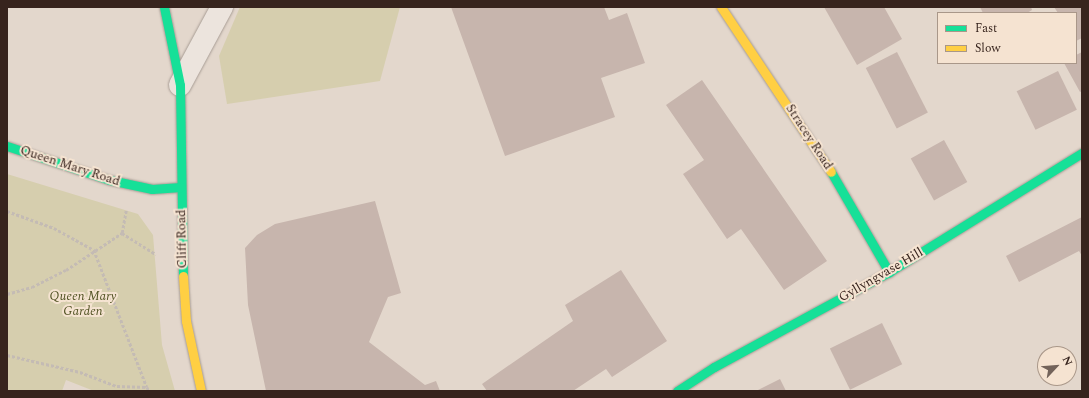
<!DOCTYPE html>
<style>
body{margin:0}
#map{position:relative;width:1089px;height:398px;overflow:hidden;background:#e3d7cc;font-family:Spectral,serif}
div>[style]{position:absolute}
.green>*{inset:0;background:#d6ceae}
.building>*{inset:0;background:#c7b5ad;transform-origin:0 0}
.path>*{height:2.5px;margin-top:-1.25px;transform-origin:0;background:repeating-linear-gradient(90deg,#c4bbb4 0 3px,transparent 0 5px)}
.roads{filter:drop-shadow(0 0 1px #a89d95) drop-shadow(0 0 1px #a89d95)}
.street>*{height:22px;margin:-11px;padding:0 11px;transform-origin:11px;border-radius:11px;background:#ece4dd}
.fast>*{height:9px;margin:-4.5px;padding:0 4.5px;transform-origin:4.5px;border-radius:4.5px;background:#16e098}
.slow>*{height:9px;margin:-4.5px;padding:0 4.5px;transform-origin:4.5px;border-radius:4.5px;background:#ffcf43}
span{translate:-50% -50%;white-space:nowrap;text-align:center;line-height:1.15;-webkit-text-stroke:4px #f5e3d1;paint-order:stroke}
.street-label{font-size:13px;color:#37241d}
.park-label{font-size:13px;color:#525324;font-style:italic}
.frame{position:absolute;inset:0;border:8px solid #37241d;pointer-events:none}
.legend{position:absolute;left:937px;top:12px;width:140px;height:52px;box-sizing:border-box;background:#f5e3d1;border:1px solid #a99789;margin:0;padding:5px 7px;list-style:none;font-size:12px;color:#37241d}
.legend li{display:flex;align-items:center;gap:8px;height:20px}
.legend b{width:20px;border:1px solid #a99789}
.north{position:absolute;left:1037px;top:346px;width:40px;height:40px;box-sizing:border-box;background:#f5e3d1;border:1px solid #a99789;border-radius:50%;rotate:64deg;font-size:11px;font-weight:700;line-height:16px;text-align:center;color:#37241d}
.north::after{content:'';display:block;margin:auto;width:14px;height:18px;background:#73635a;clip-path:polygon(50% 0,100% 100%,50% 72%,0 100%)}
</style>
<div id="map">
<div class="green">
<div style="clip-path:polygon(240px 7px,400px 7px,380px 81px,227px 104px,219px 56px)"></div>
<div style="clip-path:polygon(7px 174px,138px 214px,153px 235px,162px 345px,175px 391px,94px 391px,66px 380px,62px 391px,7px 391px)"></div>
</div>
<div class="building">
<div style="clip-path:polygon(451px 7px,604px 7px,609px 20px,627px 13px,645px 63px,601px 78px,615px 117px,505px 156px)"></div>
<div style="clip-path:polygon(824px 7px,884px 7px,902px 39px,857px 65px)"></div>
<div style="clip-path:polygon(980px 7px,1031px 7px,1032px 10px,1027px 13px,983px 13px)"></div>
<div style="clip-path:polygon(1054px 7px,1082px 7px,1082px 38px,1076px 41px,1076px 13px,1058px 13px)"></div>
<div style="left:897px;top:52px;width:68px;height:35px;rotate:63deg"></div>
<div style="clip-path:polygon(1082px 52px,1082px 91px,1080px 92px,1064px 63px,1076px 63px,1076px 55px)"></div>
<div style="left:1058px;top:71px;width:43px;height:46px;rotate:64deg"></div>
<div style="clip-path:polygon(702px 80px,827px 261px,784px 290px,741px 229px,727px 239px,683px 174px,704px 160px,666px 105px)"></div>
<div style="left:944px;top:140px;width:48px;height:38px;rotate:61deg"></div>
<div style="clip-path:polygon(375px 201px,401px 293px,388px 297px,369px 342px,425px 385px,436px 381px,440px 391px,266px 391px,248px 305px,245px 248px,257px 235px,275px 224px)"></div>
<div style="clip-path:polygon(1082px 217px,1082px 256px,1079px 251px,1019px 282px,1006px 256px)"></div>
<div style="clip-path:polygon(621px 270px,667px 341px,612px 377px,606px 369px,573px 391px,487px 391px,482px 384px,573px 321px,565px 305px)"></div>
<div style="left:882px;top:323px;width:46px;height:58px;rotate:64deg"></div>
<div style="clip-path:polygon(780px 379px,786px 391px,756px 391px)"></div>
</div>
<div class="path">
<div style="left:7px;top:211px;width:50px;rotate:19.9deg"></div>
<div style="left:54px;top:228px;width:46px;rotate:28.8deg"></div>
<div style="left:94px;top:250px;width:147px;rotate:68.9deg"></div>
<div style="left:122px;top:233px;width:40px;rotate:32deg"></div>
<div style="left:7px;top:294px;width:26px;rotate:-16deg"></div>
<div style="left:32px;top:287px;width:38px;rotate:-27deg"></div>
<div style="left:66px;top:270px;width:67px;rotate:-33.5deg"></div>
<div style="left:122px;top:233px;width:23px;rotate:-80deg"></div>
<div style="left:7px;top:355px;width:75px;rotate:13.1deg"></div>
<div style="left:80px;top:372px;width:40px;rotate:21deg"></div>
<div style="left:117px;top:386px;width:30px;rotate:2deg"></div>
<div style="left:147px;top:387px;width:4px;rotate:63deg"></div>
</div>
<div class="roads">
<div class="street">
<div style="left:180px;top:85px;width:89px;rotate:-61.7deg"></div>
</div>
<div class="fast">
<div style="left:164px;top:7px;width:80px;rotate:78.4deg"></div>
<div style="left:180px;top:85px;width:191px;rotate:89.1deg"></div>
<div style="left:7px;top:146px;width:108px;rotate:18.3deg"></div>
<div style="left:110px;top:180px;width:43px;rotate:12.1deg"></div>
<div style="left:152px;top:189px;width:29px;rotate:-4deg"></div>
<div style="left:831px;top:172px;width:116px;rotate:59.9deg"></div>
<div style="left:677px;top:391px;width:44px;rotate:-33deg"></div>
<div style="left:714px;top:367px;width:199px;rotate:-28.5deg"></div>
<div style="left:889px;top:272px;width:227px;rotate:-31.7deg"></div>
</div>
<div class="slow">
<div style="left:721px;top:7px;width:198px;rotate:56.3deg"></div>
<div style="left:183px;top:276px;width:45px;rotate:86.2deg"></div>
<div style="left:186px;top:321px;width:72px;rotate:77.9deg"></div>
</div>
</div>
<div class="street-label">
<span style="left:809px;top:137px;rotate:57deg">Stracey Road</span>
<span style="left:70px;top:166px;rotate:18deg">Queen Mary Road</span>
<span style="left:182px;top:239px;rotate:-91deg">Cliff Road</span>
<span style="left:881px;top:275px;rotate:-30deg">Gyllyngvase Hill</span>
</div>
<div class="park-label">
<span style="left:83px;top:304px">Queen Mary<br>Garden</span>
</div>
<div class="frame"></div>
<ul class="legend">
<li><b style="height:5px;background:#16e098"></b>Fast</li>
<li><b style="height:5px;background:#ffcf43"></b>Slow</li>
</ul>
<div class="north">N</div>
</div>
